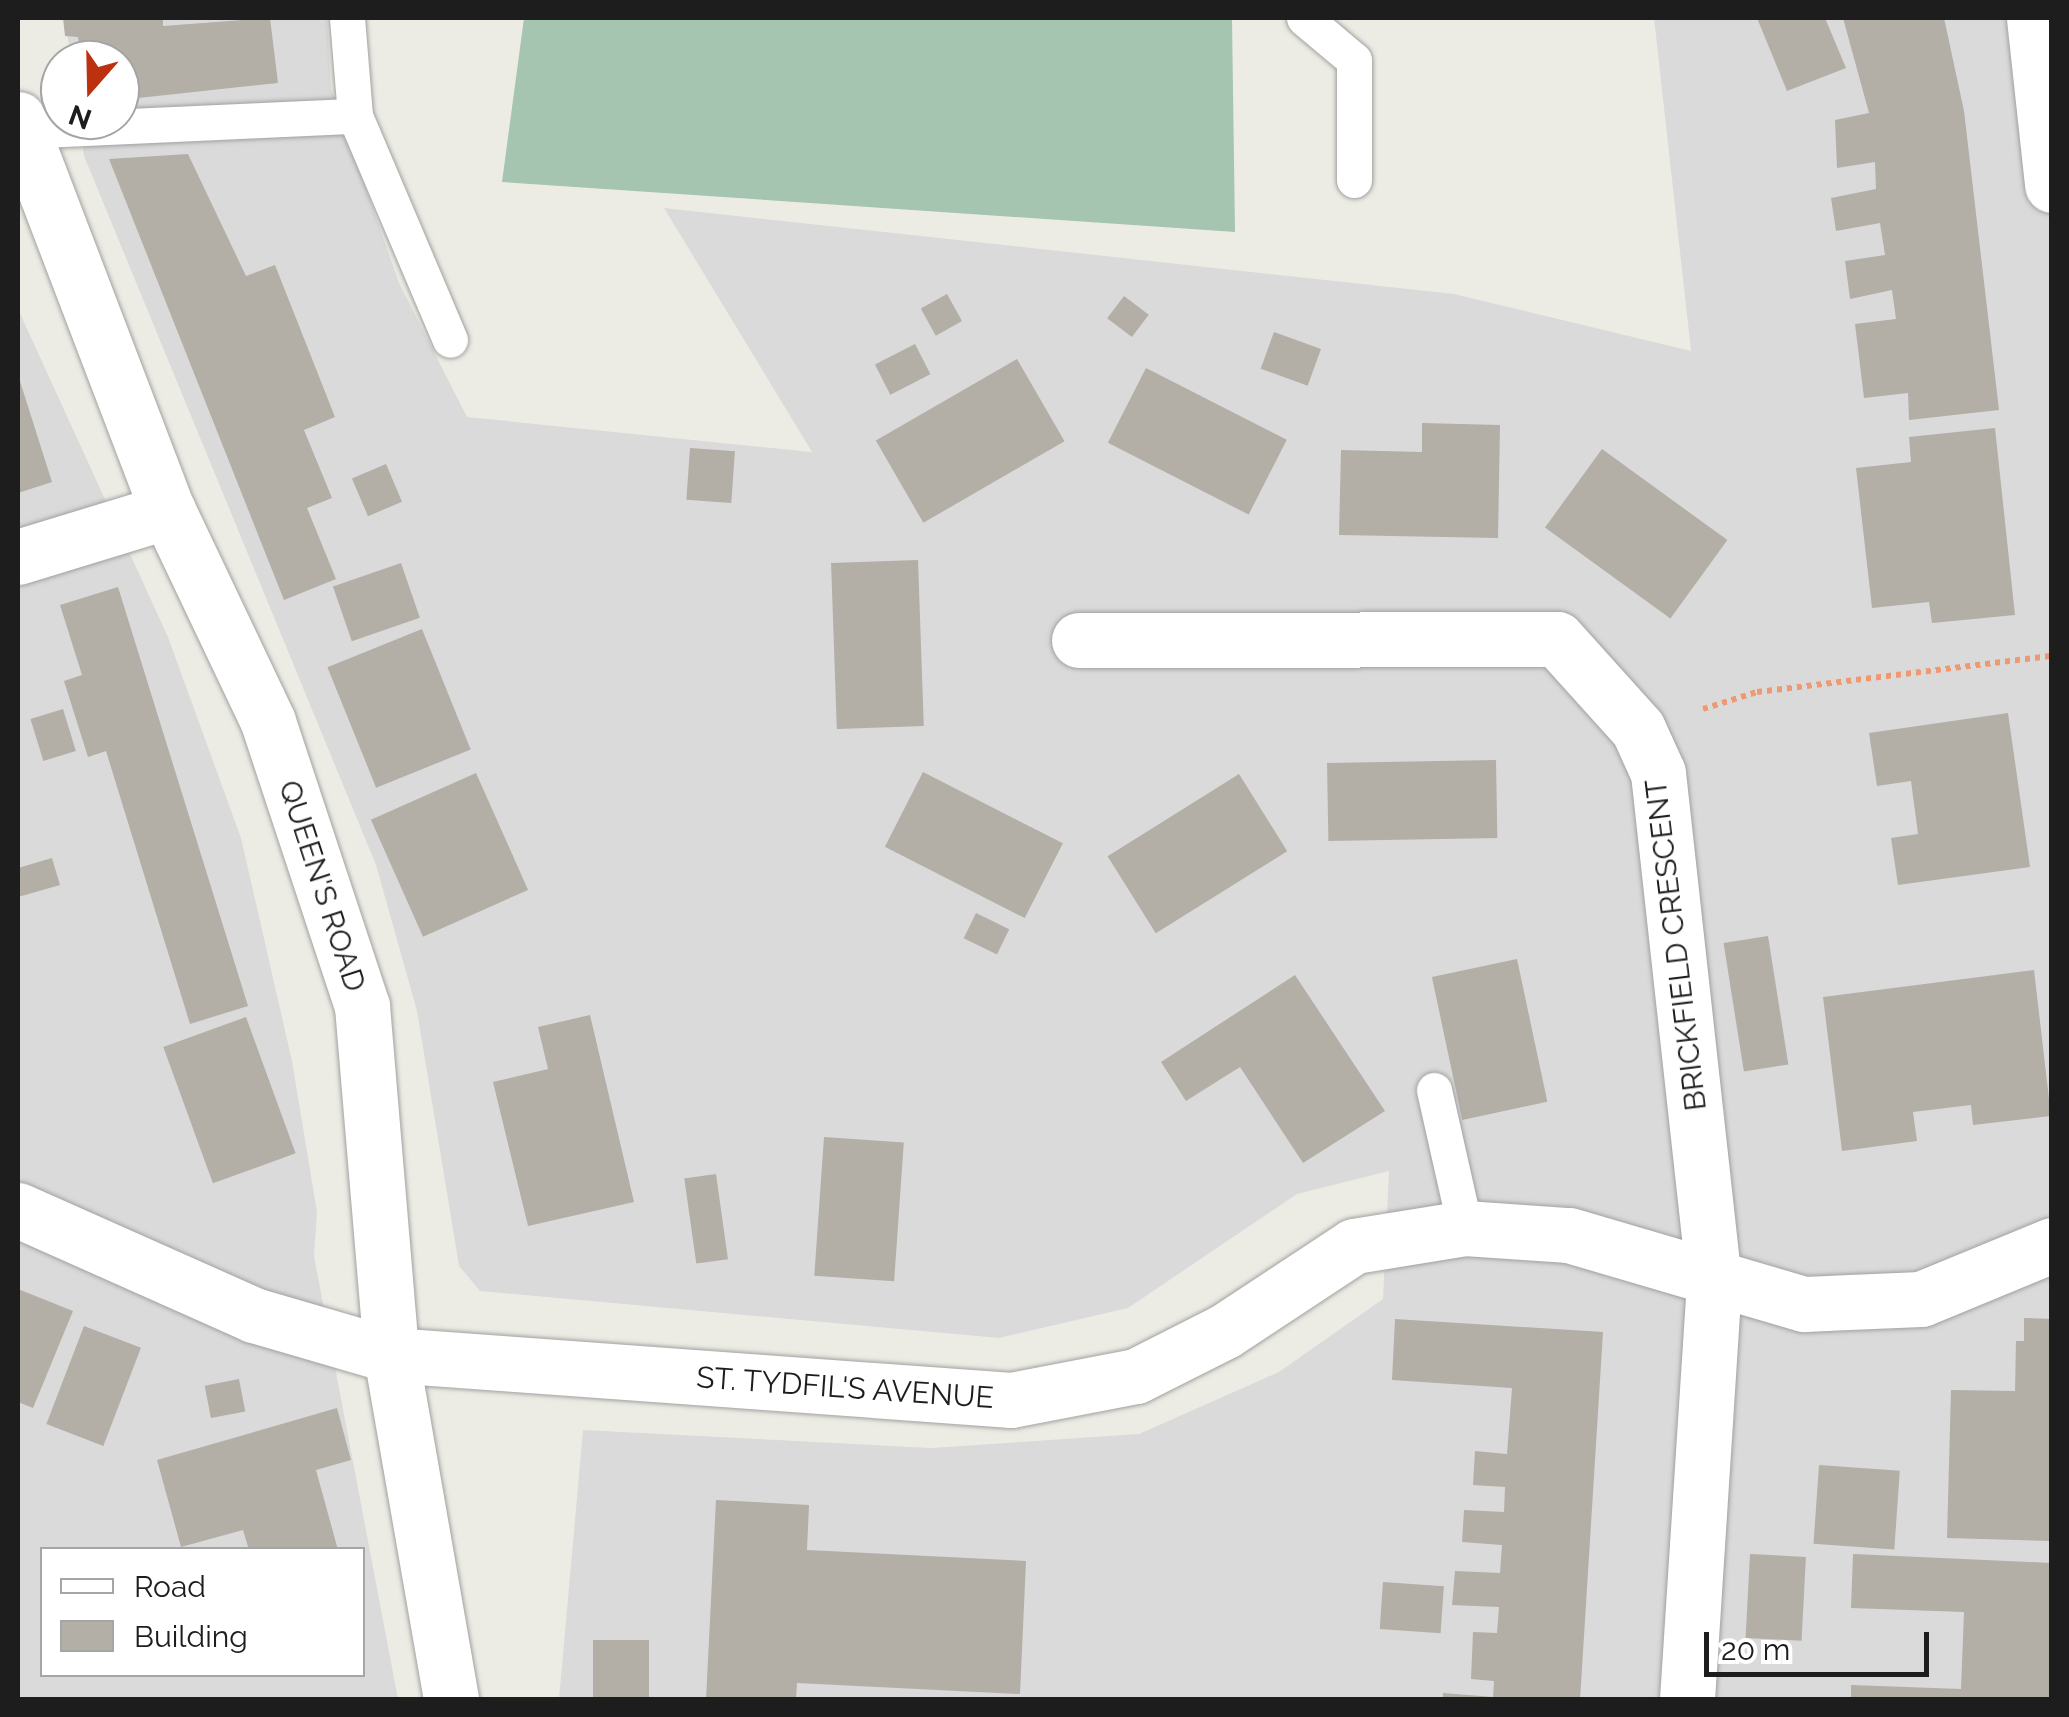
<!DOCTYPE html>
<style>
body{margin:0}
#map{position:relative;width:2069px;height:1717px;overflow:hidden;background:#edece4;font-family:Raleway,sans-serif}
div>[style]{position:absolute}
.residential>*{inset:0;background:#dbdada}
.cemetery>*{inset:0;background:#a6c5b1}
.building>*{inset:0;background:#b3aea6;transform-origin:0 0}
.path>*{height:6px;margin-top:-3px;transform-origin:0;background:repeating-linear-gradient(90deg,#ef9973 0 5px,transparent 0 10px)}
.roads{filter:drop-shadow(0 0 2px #a1a1a1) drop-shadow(0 0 2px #a1a1a1)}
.service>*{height:35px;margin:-17.5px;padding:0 17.5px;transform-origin:17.5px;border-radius:17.5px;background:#fff}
.minor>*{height:55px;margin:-27.5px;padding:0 27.5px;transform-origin:27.5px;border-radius:27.5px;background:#fff}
span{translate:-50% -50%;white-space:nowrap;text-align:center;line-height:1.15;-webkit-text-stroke:9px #fff;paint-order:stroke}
.street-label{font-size:30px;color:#1d1d1d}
.frame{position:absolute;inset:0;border:20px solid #1d1d1d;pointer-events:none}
.legend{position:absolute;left:40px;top:1547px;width:325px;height:130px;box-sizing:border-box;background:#fff;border:2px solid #a5a5a5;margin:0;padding:12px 18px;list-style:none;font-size:30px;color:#1d1d1d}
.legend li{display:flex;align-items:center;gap:20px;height:50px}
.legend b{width:50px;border:2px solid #a5a5a5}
.north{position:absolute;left:40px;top:40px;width:100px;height:100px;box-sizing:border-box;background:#fff;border:2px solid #a5a5a5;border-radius:50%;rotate:200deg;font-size:28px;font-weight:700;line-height:40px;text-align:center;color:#1d1d1d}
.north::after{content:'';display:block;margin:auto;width:35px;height:45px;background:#bc310e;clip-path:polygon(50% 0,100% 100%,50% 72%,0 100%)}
.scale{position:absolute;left:1704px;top:1632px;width:225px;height:45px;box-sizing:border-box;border:5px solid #1d1d1d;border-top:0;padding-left:12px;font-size:30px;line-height:35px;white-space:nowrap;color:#1d1d1d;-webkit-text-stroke:8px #fff;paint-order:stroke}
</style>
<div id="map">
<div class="residential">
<div style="clip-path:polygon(65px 18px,327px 18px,331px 89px,399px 283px,467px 417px,812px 452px,664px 208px,1454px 294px,1691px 351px,1654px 18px,2051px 18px,2051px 1699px,559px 1699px,583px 1430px,931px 1448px,1139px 1434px,1279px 1372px,1383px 1299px,1389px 1171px,1297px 1194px,1128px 1308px,999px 1338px,480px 1291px,459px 1266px,417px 1011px,376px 865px,84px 156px,79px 120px,120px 120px,120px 60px,71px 60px)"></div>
<div style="clip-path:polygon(evenodd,18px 309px,168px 637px,241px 838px,292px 1061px,317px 1212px,314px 1256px,398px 1699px,18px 1699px,18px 309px,42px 1550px,362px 1550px,362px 1674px,42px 1674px,42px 1550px)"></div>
</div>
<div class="cemetery">
<div style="clip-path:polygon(524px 18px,1232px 18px,1235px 232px,502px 182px)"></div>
</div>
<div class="building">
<div style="clip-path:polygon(63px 18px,163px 18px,163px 26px,270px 18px,278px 83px,120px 100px,120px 60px,81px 60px,78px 37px,65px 36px)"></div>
<div style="clip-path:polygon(1757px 18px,1825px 18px,1846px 68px,1787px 91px)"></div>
<div style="clip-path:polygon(1843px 18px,1944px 18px,1964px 111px,1999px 410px,1909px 420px,1908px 393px,1864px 398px,1855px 324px,1896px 319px,1892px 290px,1850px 299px,1845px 261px,1885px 255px,1880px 223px,1836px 231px,1831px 198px,1876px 189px,1875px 162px,1837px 168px,1835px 120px,1869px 113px)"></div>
<div style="clip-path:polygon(188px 154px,246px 276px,275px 265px,335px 417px,304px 430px,332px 498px,307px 508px,336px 579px,284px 600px,109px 159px)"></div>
<div style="left:947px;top:294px;width:31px;height:30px;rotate:61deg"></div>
<div style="left:1124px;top:296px;width:31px;height:28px;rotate:37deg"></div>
<div style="left:1274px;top:332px;width:50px;height:39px;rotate:20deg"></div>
<div style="left:915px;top:344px;width:34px;height:45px;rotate:63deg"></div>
<div style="left:1017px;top:359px;width:95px;height:163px;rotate:60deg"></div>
<div style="left:1146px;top:368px;width:158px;height:84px;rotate:27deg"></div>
<div style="clip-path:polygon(18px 375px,52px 482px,18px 493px)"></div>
<div style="clip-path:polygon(1422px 423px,1500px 425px,1498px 538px,1339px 535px,1341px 450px,1422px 452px)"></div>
<div style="clip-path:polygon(1995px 428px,2015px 615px,1932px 623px,1929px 602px,1872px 608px,1856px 468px,1911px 462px,1909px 437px)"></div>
<div style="left:690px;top:448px;width:45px;height:52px;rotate:4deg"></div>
<div style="left:1602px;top:449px;width:155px;height:97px;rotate:36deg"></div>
<div style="left:386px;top:464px;width:41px;height:37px;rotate:67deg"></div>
<div style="left:918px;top:560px;width:166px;height:87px;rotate:88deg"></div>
<div style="left:401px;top:563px;width:58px;height:72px;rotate:71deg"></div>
<div style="clip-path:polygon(118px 587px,248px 1006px,190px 1024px,106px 751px,88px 757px,64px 681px,82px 675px,60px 605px)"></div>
<div style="left:422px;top:629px;width:130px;height:102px;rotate:68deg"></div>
<div style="left:63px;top:709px;width:44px;height:34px;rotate:73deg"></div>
<div style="clip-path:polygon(2008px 713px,2030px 867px,1898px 885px,1891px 838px,1918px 834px,1911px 781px,1877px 786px,1869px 733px)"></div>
<div style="left:1496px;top:760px;width:78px;height:169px;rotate:89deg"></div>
<div style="left:923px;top:772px;width:157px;height:84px;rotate:27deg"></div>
<div style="left:476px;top:773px;width:128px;height:115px;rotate:66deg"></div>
<div style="left:1239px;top:774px;width:91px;height:155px;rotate:58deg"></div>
<div style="clip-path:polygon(52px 858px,60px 885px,18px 897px,18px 868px)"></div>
<div style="left:976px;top:913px;width:37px;height:28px;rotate:26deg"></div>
<div style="left:1768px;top:936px;width:130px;height:45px;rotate:81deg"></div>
<div style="left:1517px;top:959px;width:146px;height:87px;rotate:78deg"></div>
<div style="clip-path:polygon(2034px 970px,2051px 1116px,1973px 1125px,1971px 1105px,1913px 1112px,1917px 1141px,1842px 1151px,1823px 997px)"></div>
<div style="clip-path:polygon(1295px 975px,1385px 1111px,1303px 1163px,1240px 1067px,1186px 1101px,1161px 1062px)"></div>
<div style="clip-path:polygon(590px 1015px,634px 1202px,528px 1226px,493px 1082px,548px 1069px,538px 1027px)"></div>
<div style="left:246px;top:1017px;width:145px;height:88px;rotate:70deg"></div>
<div style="left:824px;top:1137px;width:80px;height:139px;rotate:4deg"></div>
<div style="left:716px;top:1174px;width:86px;height:32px;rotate:82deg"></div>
<div style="clip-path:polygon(18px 1289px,73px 1311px,33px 1408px,18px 1402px)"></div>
<div style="clip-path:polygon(2024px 1318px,2052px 1319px,2052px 1541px,1947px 1538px,1951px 1390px,2015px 1391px,2016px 1341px,2024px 1341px)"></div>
<div style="clip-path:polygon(1395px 1319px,1603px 1332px,1580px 1700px,1443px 1700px,1443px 1693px,1493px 1697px,1494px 1681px,1471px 1679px,1473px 1632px,1497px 1633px,1499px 1607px,1452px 1605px,1455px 1571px,1500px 1573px,1502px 1545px,1462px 1542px,1464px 1510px,1504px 1512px,1505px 1487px,1473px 1485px,1475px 1451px,1507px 1454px,1512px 1388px,1392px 1380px)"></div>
<div style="left:84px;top:1326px;width:61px;height:105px;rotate:21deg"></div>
<div style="left:239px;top:1379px;width:33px;height:35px;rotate:79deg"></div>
<div style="clip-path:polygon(337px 1408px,351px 1460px,316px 1470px,338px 1550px,249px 1550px,243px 1530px,181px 1547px,157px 1460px)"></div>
<div style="left:1819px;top:1465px;width:81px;height:79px;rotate:4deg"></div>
<div style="clip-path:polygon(716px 1500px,809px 1505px,807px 1550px,1026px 1561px,1020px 1694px,797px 1683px,796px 1700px,706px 1700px)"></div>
<div style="left:1750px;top:1554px;width:56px;height:84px;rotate:3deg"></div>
<div style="clip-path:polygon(1853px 1554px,2052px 1563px,2052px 1700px,1851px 1700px,1851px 1685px,1961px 1689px,1964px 1612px,1851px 1608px)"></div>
<div style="left:1383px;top:1582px;width:61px;height:47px;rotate:4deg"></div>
<div style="left:593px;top:1640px;width:56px;height:60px"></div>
</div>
<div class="path">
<div style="left:1703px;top:709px;width:57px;rotate:-17.5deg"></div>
<div style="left:1757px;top:692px;width:297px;rotate:-7deg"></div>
</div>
<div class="roads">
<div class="service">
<div style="left:347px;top:18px;width:98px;rotate:85.3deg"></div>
<div style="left:1304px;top:18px;width:65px;rotate:40deg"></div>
<div style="left:1354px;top:60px;width:120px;rotate:90deg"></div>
<div style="left:20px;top:131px;width:335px;rotate:-2.6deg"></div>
<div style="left:355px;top:116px;width:243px;rotate:67deg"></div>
<div style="left:1434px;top:1090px;width:141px;rotate:77.3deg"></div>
</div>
<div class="minor">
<div style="left:2034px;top:18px;width:168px;rotate:83.8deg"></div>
<div style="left:18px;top:119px;width:420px;rotate:69.1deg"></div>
<div style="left:168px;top:511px;width:233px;rotate:64.6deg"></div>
<div style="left:268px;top:722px;width:299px;rotate:71.7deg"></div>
<div style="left:362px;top:1006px;width:350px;rotate:85.2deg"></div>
<div style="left:391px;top:1355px;width:350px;rotate:80.1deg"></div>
<div style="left:18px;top:557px;width:157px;rotate:-17deg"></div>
<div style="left:1079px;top:640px;width:478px;rotate:-0.1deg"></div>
<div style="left:1557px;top:639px;width:121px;rotate:48deg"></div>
<div style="left:1638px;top:729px;width:48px;rotate:65.6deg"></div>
<div style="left:1658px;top:773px;width:512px;rotate:83.72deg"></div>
<div style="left:1714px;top:1282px;width:419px;rotate:93.7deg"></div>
<div style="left:18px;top:1210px;width:258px;rotate:24deg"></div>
<div style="left:254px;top:1315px;width:143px;rotate:16.3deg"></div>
<div style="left:391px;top:1355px;width:622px;rotate:4.15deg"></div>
<div style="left:1011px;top:1400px;width:127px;rotate:-10.9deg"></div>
<div style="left:1136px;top:1376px;width:100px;rotate:-26.8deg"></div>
<div style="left:1225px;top:1331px;width:154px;rotate:-33.4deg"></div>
<div style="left:1354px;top:1246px;width:112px;rotate:-9.2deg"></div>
<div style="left:1465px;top:1228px;width:104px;rotate:3.9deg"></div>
<div style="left:1569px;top:1235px;width:245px;rotate:16.4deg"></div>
<div style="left:1804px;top:1304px;width:117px;rotate:-2.4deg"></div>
<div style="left:1921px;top:1299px;width:142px;rotate:-22.4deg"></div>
</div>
</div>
<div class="street-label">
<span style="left:322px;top:886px;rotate:72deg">QUEEN'S ROAD</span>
<span style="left:1676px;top:945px;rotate:-97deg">BRICKFIELD CRESCENT</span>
<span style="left:845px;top:1388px;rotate:4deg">ST. TYDFIL'S AVENUE</span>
</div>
<div class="frame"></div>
<ul class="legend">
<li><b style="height:12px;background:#fff"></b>Road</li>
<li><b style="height:28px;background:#b3aea6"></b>Building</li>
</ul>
<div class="north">N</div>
<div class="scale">20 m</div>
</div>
